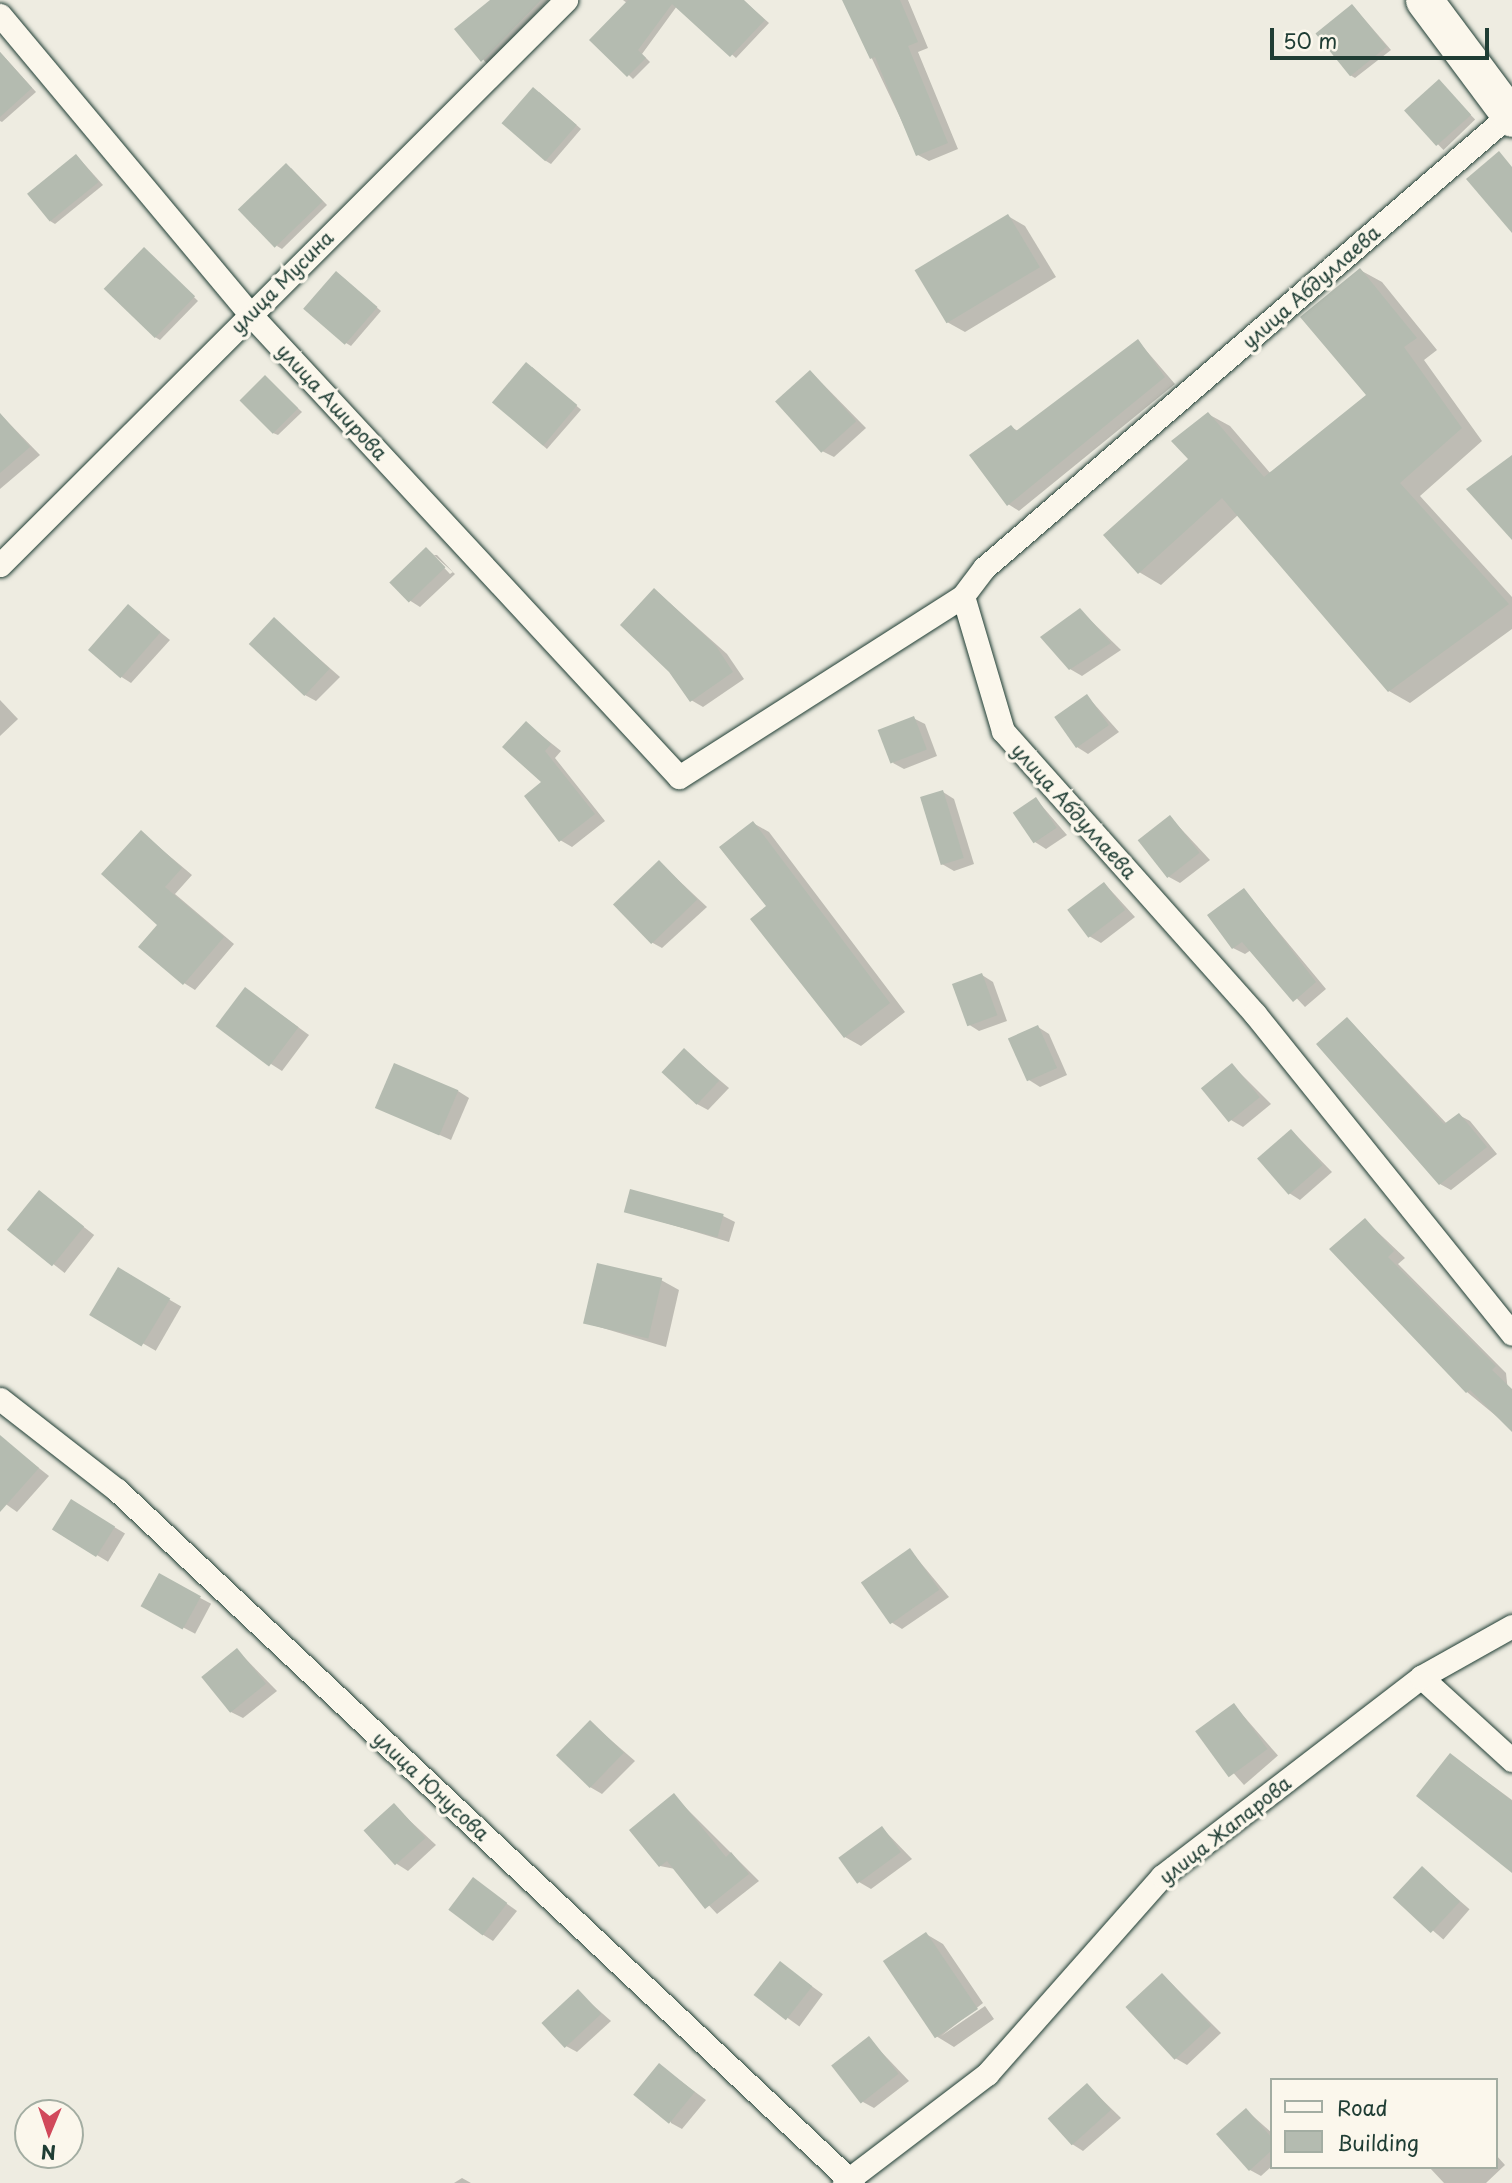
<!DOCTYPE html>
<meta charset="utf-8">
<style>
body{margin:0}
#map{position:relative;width:1512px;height:2183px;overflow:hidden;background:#eeece1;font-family:"Playpen Sans",sans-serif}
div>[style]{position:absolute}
.shadow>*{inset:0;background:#0003;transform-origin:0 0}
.building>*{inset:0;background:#b4bbb0;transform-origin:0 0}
.roads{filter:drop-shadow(0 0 2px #1f3d34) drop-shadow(0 0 2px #1f3d34)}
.street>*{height:23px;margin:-11.5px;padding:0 11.5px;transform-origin:11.5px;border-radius:11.5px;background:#fbf7ec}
.primary>*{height:37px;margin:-18.5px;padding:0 18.5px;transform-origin:18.5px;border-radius:18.5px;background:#fbf7ec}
span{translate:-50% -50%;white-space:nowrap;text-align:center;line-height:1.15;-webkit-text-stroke:7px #fbf7ec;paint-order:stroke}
.street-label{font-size:19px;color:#1f3d34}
.legend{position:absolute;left:1270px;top:2078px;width:228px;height:91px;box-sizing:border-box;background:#fbf7ec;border:2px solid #a3ada2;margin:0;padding:9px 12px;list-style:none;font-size:21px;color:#1f3d34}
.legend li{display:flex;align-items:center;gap:14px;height:35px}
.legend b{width:35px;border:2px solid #a3ada2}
.north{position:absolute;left:14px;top:2099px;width:70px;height:70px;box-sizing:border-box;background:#fbf7ec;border:2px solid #a3ada2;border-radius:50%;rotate:182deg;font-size:19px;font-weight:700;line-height:28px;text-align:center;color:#1f3d34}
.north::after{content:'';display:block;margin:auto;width:24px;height:32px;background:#d1495b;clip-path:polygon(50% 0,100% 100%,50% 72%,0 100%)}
.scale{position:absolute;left:1270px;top:28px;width:219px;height:32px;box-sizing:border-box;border:4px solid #1f3d34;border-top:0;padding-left:9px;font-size:21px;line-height:24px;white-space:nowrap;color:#1f3d34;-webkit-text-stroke:5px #fbf7ec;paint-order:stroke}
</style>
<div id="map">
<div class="shadow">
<div style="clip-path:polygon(493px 0,549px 0,487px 64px,457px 29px)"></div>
<div style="clip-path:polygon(623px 0,743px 0,769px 23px,736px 58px,677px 6px,642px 54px,650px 62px,633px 79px,592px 40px,627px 3px)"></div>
<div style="clip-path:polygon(844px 0,908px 0,928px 48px,918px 52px,958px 149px,929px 161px,918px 155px)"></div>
<div style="clip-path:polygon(1353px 6px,1391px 50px,1355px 78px,1350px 75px)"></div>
<div style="clip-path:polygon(0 52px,36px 92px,2px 122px,0 121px)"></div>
<div style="left:1439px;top:82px;width:52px;height:44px;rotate:46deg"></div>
<div style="clip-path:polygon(539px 92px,581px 129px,551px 164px,546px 161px)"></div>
<div style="clip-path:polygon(77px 156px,103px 185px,55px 224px,50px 221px)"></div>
<div style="clip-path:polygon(291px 168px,327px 205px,282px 249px,277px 246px)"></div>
<div style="clip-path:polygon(1008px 216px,1025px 226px,1056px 277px,965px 332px,947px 322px)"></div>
<div style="clip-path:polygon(144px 249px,198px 301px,160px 340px,155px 337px)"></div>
<div style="clip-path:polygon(1360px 270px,1382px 282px,1437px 350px,1424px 360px,1482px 441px,1420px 496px,1512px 597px,1512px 629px,1410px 703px,1389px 691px,1238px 515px,1161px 585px,1139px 572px,1208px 414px,1230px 426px,1271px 474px,1368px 396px)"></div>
<div style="clip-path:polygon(341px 276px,381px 311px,351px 346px,346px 343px)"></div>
<div style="clip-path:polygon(1138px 341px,1175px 384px,1019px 511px,1008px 504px,1011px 427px,1018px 431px)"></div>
<div style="left:532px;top:367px;width:65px;height:52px;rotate:41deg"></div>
<div style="clip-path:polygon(811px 372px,866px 428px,834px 457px,822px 451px)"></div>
<div style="clip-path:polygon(265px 377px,302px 412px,278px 435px,273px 433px)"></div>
<div style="clip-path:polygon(0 414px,40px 455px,0 489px)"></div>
<div style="clip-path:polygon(evenodd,427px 549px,455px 574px,420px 607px,409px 600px,427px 549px,432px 555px,437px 555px,453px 572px,450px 574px,432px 555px)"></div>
<div style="clip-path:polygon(655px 590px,727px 654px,744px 679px,703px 707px,691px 700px)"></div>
<div style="clip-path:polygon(128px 606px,170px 640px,131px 683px,120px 676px)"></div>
<div style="clip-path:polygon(1080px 610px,1121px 650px,1082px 676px,1070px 669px)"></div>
<div style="clip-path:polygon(274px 619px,340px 677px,316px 701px,305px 695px)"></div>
<div style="clip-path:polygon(1087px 696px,1119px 732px,1088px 754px,1077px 747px)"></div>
<div style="clip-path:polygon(0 700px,18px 719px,0 736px)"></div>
<div style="clip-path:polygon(913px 718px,925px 724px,937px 756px,904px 769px,893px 763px)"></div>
<div style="clip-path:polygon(526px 723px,561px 751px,555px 758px,605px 821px,572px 847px,560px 840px)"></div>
<div style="clip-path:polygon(943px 792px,954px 799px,974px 864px,954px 871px,942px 864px)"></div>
<div style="clip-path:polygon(1036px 799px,1067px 835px,1046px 849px,1035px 842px)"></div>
<div style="clip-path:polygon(1170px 817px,1210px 860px,1180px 883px,1169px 877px)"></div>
<div style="clip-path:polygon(753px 823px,769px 832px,905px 1012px,861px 1046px,845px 1037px,752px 919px,768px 907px)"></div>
<div style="clip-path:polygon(141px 832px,192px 875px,175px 894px,234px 944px,195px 990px,184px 983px,159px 925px)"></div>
<div style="clip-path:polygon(659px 862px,707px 907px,662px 948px,651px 942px)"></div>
<div style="clip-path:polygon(1105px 884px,1135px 917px,1101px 943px,1089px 936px)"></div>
<div style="clip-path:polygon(1244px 890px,1326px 989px,1305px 1007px,1251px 950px,1245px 954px,1233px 948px)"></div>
<div style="clip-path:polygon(982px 975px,993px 982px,1007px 1021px,979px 1031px,968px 1024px)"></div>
<div style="clip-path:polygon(246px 989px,309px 1035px,282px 1071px,271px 1064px)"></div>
<div style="clip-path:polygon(1348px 1019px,1447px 1124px,1459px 1115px,1470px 1121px,1497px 1154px,1451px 1190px,1440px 1184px)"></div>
<div style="clip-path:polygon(1038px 1027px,1049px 1034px,1067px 1075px,1040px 1087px,1029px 1080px)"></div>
<div style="clip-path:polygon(684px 1050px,729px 1088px,708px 1110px,697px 1104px)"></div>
<div style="clip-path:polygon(1232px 1065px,1271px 1104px,1243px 1127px,1231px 1120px)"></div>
<div style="clip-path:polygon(458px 1091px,469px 1098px,451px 1140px,377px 1107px)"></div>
<div style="clip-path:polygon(1292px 1131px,1332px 1172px,1300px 1200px,1289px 1193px)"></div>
<div style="left:39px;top:1192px;width:70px;height:48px;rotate:38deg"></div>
<div style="clip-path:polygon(626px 1211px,723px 1216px,735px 1222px,729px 1242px)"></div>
<div style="clip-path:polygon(1365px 1220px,1405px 1258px,1398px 1264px,1506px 1373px,1512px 1429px,1467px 1392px)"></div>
<div style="left:118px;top:1270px;width:73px;height:51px;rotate:30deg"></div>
<div style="clip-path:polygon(661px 1280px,679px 1290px,666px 1347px,586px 1323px)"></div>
<div style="clip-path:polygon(6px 1442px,49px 1476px,17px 1512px,0 1500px,0 1448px)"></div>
<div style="left:71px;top:1501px;width:63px;height:33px;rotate:31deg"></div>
<div style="clip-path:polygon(910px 1550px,949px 1597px,902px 1629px,891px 1622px)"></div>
<div style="left:159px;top:1576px;width:59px;height:34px;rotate:28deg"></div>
<div style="clip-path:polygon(237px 1650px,277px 1691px,243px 1718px,231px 1712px)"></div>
<div style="left:1234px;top:1705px;width:67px;height:45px;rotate:49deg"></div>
<div style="clip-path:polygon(590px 1722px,635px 1761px,602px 1794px,590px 1787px)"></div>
<div style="clip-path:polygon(1451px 1755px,1512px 1800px,1512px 1872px)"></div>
<div style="clip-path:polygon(674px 1796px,759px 1881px,717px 1914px,675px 1869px,660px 1866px)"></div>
<div style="clip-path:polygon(394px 1806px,436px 1845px,408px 1871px,397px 1864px)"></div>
<div style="clip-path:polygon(882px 1828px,912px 1859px,871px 1889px,859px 1882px)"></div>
<div style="left:1422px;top:1868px;width:63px;height:40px;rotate:41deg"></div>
<div style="clip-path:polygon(473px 1879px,517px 1911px,493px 1941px,482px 1934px)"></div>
<div style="clip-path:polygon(926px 1934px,943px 1944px,983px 2003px,941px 2036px,985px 2006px,994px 2019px,954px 2047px,936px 2036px)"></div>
<div style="left:780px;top:1963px;width:53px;height:40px;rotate:36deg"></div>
<div style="clip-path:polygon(1163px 1975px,1221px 2033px,1187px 2065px,1175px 2058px)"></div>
<div style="clip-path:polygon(578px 1992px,611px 2021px,577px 2052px,566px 2046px)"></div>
<div style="clip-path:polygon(869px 2039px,909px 2081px,874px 2108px,863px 2102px)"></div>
<div style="clip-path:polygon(659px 2065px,706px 2100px,682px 2129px,671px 2123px)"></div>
<div style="clip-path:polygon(1087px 2085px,1121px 2118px,1083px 2151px,1072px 2144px)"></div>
<div style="clip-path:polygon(1246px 2110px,1272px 2133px,1272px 2166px,1261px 2176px,1250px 2170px)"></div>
<div style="clip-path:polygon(1496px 2155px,1505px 2165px,1486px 2183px,1444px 2183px,1429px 2167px,1496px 2167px)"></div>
<div style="clip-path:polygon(462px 2178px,471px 2183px,454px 2183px)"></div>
</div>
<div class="building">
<div style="clip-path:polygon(490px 0,541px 0,481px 62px,454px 29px)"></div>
<div style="clip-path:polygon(628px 0,744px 0,765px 20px,730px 57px,672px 4px,638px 50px,646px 58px,627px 77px,589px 40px)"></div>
<div style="clip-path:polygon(842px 0,900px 0,918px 42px,908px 46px,948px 143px,916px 156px,875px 57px,870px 59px)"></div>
<div style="left:1352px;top:4px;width:55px;height:47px;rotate:51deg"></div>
<div style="clip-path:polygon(0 52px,32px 88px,0 117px)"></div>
<div style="left:1439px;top:79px;width:48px;height:47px;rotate:48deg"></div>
<div style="left:533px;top:87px;width:58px;height:48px;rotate:41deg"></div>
<div style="clip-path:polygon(1499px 151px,1512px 167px,1512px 233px,1466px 179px)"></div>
<div style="left:76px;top:154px;width:36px;height:63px;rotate:51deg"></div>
<div style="left:286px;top:163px;width:53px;height:67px;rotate:46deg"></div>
<div style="left:1008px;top:214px;width:62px;height:109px;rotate:59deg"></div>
<div style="left:144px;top:247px;width:71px;height:58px;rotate:44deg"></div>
<div style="clip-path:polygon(1360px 268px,1417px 338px,1404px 347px,1462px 428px,1400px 483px,1509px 604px,1388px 692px,1222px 498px,1138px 574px,1103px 535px,1188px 459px,1171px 441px,1208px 412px,1264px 477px,1366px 395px,1300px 317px)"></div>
<div style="left:336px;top:271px;width:55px;height:50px;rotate:41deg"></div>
<div style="clip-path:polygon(1138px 339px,1165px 377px,1007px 506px,969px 455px,1011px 425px,1016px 431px)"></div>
<div style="left:526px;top:362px;width:67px;height:53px;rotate:40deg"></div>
<div style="left:810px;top:370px;width:69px;height:47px;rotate:48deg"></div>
<div style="left:265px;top:375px;width:47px;height:36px;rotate:45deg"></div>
<div style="clip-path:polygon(0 413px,30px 447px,0 473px)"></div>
<div style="clip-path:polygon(1512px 455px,1512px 540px,1466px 489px)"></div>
<div style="left:426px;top:547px;width:28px;height:51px;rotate:46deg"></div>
<div style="clip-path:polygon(654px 588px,716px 646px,733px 672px,690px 702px,669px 672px,620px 625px)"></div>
<div style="left:128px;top:604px;width:43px;height:61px;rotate:41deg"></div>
<div style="clip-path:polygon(1080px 608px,1111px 643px,1069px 670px,1040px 637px)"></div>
<div style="left:274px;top:617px;width:76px;height:37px;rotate:43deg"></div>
<div style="left:1087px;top:694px;width:38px;height:40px;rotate:55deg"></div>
<div style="left:914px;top:716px;width:36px;height:39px;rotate:69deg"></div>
<div style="clip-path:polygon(526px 721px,551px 744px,545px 751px,595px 814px,559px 842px,524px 796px,541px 782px,502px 747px)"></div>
<div style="left:943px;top:790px;width:71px;height:24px;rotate:73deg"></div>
<div style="left:1036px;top:797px;width:37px;height:28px;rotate:56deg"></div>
<div style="left:1170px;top:815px;width:48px;height:41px;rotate:52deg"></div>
<div style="clip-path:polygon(753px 821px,890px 1003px,844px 1038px,750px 919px,766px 906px,719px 847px)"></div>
<div style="clip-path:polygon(141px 830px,182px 868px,165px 887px,224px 937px,183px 985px,138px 947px,157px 925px,101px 874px)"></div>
<div style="left:659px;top:860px;width:55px;height:64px;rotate:46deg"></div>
<div style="left:1104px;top:882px;width:35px;height:46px;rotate:53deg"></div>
<div style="clip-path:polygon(1244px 888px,1316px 982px,1293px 1002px,1242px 942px,1232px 949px,1207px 915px)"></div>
<div style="left:982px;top:973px;width:45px;height:32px;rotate:70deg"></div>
<div style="left:245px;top:987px;width:67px;height:49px;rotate:37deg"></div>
<div style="clip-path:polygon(1347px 1017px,1444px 1124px,1459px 1113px,1487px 1147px,1439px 1185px,1316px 1044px)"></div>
<div style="left:1038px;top:1025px;width:47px;height:33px;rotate:66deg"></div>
<div style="left:684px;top:1048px;width:48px;height:33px;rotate:43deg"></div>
<div style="left:394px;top:1063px;width:70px;height:49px;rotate:23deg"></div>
<div style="left:1232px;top:1063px;width:44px;height:40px;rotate:51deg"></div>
<div style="left:1291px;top:1129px;width:48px;height:45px;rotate:49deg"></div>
<div style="left:630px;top:1189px;width:97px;height:24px;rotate:15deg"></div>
<div style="left:39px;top:1190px;width:58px;height:51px;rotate:39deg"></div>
<div style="clip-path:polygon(1365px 1218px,1394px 1251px,1388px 1257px,1496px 1366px,1492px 1370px,1512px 1389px,1512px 1432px,1470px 1390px,1466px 1393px,1329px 1249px)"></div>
<div style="left:597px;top:1263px;width:67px;height:62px;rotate:13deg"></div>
<div style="left:118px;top:1267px;width:61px;height:56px;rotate:31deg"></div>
<div style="clip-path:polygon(0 1435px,39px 1468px,0 1512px)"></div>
<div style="left:71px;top:1499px;width:52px;height:36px;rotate:32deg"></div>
<div style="left:910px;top:1548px;width:51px;height:60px;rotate:55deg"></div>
<div style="left:159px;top:1573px;width:48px;height:38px;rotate:29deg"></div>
<div style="left:237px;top:1648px;width:46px;height:46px;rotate:51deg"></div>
<div style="left:1234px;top:1703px;width:57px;height:48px;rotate:54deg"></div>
<div style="left:590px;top:1720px;width:47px;height:49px;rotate:44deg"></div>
<div style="clip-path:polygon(1450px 1753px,1512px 1801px,1512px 1873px,1416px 1796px)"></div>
<div style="clip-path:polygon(674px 1793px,726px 1857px,731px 1852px,749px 1874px,705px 1909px,667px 1861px,659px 1867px,629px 1830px)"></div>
<div style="left:394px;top:1803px;width:47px;height:41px;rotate:48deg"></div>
<div style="left:882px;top:1826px;width:32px;height:54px;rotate:54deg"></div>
<div style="left:1422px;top:1866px;width:52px;height:43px;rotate:43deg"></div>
<div style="left:473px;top:1877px;width:43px;height:41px;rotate:37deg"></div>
<div style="left:926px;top:1932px;width:93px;height:52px;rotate:56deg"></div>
<div style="left:780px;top:1961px;width:41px;height:43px;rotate:38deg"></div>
<div style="left:1162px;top:1973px;width:72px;height:50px;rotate:47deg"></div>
<div style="left:578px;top:1989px;width:34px;height:50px;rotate:47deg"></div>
<div style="left:869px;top:2036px;width:48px;height:48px;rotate:52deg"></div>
<div style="left:659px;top:2063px;width:46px;height:41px;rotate:39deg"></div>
<div style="left:1087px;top:2083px;width:36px;height:53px;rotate:48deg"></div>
<div style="clip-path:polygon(1246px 2108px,1272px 2138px,1272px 2150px,1249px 2171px,1216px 2134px)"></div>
</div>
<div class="roads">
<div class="street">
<div style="left:0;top:15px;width:390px;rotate:50.1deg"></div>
<div style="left:250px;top:314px;width:631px;rotate:47.18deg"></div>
<div style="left:679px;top:777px;width:337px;rotate:-32.5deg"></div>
<div style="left:1509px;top:115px;width:693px;rotate:139.21deg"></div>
<div style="left:984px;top:568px;width:35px;rotate:127deg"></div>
<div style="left:963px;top:596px;width:141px;rotate:73.5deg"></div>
<div style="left:1003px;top:731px;width:379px;rotate:48.3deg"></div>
<div style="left:1255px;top:1014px;width:410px;rotate:51.2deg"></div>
<div style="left:0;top:565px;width:800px;rotate:-44.95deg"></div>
<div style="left:0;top:1399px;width:148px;rotate:37.9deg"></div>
<div style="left:117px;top:1490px;width:1011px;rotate:43.28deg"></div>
<div style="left:1421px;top:1677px;width:123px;rotate:42.4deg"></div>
<div style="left:844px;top:2183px;width:180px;rotate:-37.3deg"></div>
<div style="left:987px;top:2074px;width:264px;rotate:-48.5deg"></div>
<div style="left:1162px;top:1876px;width:327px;rotate:-37.5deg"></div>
<div style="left:1421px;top:1677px;width:104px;rotate:-29.3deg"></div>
</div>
<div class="primary">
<div style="left:1424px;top:0;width:147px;rotate:53.3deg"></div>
</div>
</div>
<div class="street-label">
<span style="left:282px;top:282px;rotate:-45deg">улица Мусина</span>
<span style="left:1311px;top:287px;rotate:-41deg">улица Абдуллаева</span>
<span style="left:332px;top:402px;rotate:47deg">улица Аширова</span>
<span style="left:1074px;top:811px;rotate:48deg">улица Абдуллаева</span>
<span style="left:431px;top:1786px;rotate:43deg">улица Юнусова</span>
<span style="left:1225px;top:1830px;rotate:-38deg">улица Жапарова</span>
</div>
<ul class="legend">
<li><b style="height:9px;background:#fbf7ec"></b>Road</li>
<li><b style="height:19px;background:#b4bbb0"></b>Building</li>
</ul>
<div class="north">N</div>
<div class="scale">50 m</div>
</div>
